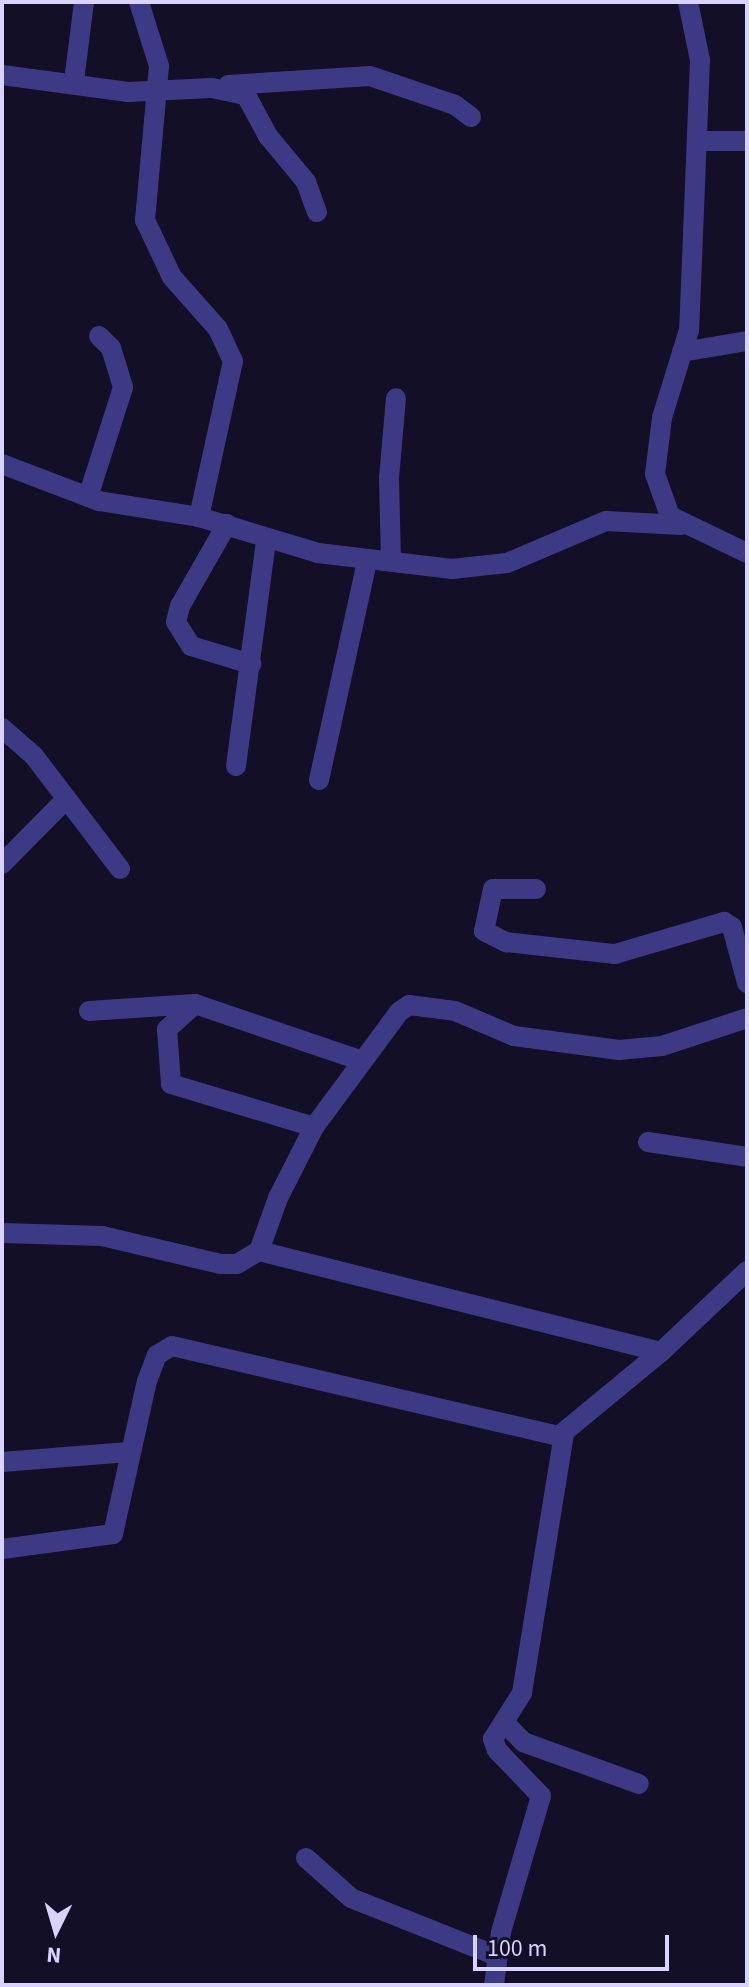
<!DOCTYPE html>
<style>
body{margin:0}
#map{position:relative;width:749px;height:1987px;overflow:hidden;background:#130f26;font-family:"Source Sans 3",sans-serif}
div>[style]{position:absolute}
.minor>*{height:20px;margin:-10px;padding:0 10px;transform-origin:10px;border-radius:10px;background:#3d3a85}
span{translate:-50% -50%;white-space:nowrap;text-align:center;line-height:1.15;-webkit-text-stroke:6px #130f26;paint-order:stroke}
.frame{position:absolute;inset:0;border:4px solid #d9d4ff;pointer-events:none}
.north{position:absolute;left:16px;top:1891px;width:80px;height:80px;-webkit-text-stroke:6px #130f26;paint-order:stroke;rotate:185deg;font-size:22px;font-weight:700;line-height:32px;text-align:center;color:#d9d4ff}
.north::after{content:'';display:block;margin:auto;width:28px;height:36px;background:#d9d4ff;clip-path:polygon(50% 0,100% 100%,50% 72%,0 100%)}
.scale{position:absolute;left:473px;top:1935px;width:196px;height:36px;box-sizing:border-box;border:4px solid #d9d4ff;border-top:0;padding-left:10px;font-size:24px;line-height:28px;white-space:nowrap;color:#d9d4ff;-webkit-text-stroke:6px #130f26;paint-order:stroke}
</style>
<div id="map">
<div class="minor">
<div style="left:139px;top:2px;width:67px;rotate:72.6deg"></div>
<div style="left:159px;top:66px;width:155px;rotate:95.2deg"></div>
<div style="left:145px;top:220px;width:63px;rotate:64.7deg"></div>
<div style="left:172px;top:277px;width:69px;rotate:48.5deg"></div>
<div style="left:218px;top:329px;width:35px;rotate:65deg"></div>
<div style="left:233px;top:361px;width:160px;rotate:102.3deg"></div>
<div style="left:688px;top:2px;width:59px;rotate:78.3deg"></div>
<div style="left:700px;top:60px;width:270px;rotate:92.3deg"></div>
<div style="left:689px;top:330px;width:92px;rotate:107.1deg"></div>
<div style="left:662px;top:418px;width:56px;rotate:97.1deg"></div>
<div style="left:655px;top:474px;width:45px;rotate:70.3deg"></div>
<div style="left:670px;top:516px;width:85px;rotate:25.7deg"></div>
<div style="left:2px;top:75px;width:127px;rotate:7.7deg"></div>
<div style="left:128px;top:92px;width:84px;rotate:-2.7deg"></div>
<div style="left:212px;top:88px;width:35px;rotate:12deg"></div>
<div style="left:246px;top:95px;width:47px;rotate:61.8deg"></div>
<div style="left:268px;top:136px;width:60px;rotate:50.4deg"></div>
<div style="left:306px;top:182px;width:32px;rotate:70deg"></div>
<div style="left:74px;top:81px;width:80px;rotate:-82.8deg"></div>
<div style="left:228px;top:85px;width:142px;rotate:-3.6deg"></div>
<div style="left:370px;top:76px;width:90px;rotate:18.8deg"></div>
<div style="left:455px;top:105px;width:20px;rotate:37deg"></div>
<div style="left:700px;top:141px;width:47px"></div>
<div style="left:682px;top:352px;width:66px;rotate:-9.6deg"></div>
<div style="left:2px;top:464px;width:104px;rotate:20.9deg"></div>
<div style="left:99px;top:501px;width:101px;rotate:9.1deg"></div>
<div style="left:199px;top:517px;width:124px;rotate:16.8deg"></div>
<div style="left:318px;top:553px;width:135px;rotate:6.8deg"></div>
<div style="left:452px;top:569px;width:55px;rotate:-6.2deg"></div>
<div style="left:507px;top:563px;width:108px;rotate:-23deg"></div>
<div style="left:606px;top:521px;width:75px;rotate:3.1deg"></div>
<div style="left:88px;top:497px;width:115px;rotate:-72.3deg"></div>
<div style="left:123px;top:387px;width:41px;rotate:-107.1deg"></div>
<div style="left:111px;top:348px;width:17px;rotate:-135deg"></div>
<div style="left:227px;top:524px;width:95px;rotate:119.8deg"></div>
<div style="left:180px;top:606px;width:16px;rotate:104deg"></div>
<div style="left:176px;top:622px;width:28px;rotate:58deg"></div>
<div style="left:191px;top:646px;width:63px;rotate:16.7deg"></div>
<div style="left:391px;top:561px;width:83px;rotate:-91.4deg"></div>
<div style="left:389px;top:478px;width:80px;rotate:-85deg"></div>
<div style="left:2px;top:728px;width:43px;rotate:41.2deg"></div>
<div style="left:34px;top:756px;width:142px;rotate:52.7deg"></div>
<div style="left:236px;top:766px;width:227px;rotate:-82.4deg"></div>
<div style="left:319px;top:780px;width:224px;rotate:-77.6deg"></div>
<div style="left:2px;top:864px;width:91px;rotate:-45.4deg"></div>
<div style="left:536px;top:889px;width:43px;rotate:180deg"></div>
<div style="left:493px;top:889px;width:43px;rotate:102.1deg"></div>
<div style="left:484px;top:931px;width:25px;rotate:27deg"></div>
<div style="left:506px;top:942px;width:110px;rotate:6.3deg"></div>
<div style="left:615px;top:954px;width:114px;rotate:-16.4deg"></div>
<div style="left:724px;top:922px;width:9px;rotate:32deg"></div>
<div style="left:732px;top:927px;width:58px;rotate:75deg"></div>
<div style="left:195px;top:1004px;width:38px;rotate:138deg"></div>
<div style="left:167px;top:1029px;width:55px;rotate:85.8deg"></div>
<div style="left:171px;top:1084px;width:149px;rotate:16.7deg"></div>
<div style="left:89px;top:1011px;width:106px;rotate:-3.8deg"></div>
<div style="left:195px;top:1004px;width:176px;rotate:18.8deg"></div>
<div style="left:648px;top:1142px;width:100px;rotate:8.6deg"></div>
<div style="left:2px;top:1233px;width:100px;rotate:1.7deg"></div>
<div style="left:102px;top:1236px;width:121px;rotate:13.3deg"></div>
<div style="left:220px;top:1264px;width:17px"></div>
<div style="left:237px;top:1264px;width:26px;rotate:-31deg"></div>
<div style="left:259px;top:1251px;width:414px;rotate:14.1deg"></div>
<div style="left:259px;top:1251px;width:56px;rotate:-70.3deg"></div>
<div style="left:278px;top:1198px;width:80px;rotate:-63.1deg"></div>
<div style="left:314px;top:1127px;width:143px;rotate:-53.5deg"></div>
<div style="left:399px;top:1012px;width:12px;rotate:-35deg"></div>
<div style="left:409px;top:1005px;width:46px;rotate:7.4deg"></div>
<div style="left:455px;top:1011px;width:64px;rotate:23deg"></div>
<div style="left:514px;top:1036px;width:106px;rotate:7.6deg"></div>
<div style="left:619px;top:1050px;width:43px;rotate:-5.3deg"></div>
<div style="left:662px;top:1046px;width:89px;rotate:-18.2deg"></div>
<div style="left:2px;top:1462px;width:127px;rotate:-4.5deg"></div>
<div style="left:2px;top:1549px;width:112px;rotate:-7.7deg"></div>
<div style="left:113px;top:1534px;width:157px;rotate:-77.5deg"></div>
<div style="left:147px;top:1381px;width:28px;rotate:-69deg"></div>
<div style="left:157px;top:1355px;width:17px;rotate:-31deg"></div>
<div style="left:172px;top:1346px;width:397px;rotate:13.1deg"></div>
<div style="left:559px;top:1436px;width:132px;rotate:-39.5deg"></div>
<div style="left:661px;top:1352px;width:118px;rotate:-43.3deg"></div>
<div style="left:504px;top:1722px;width:28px;rotate:46deg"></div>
<div style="left:523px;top:1742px;width:123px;rotate:19.9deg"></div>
<div style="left:306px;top:1858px;width:60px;rotate:41.6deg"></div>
<div style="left:351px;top:1898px;width:157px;rotate:21.7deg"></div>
<div style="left:494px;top:1985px;width:53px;rotate:-82.5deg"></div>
<div style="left:501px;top:1932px;width:142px;rotate:-73.6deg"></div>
<div style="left:541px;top:1796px;width:64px;rotate:-133.7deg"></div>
<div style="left:497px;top:1750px;width:12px;rotate:-110deg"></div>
<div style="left:493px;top:1739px;width:54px;rotate:-57.8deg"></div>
<div style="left:522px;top:1693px;width:262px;rotate:-80.8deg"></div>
</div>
<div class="frame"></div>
<div class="north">N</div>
<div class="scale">100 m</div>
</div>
